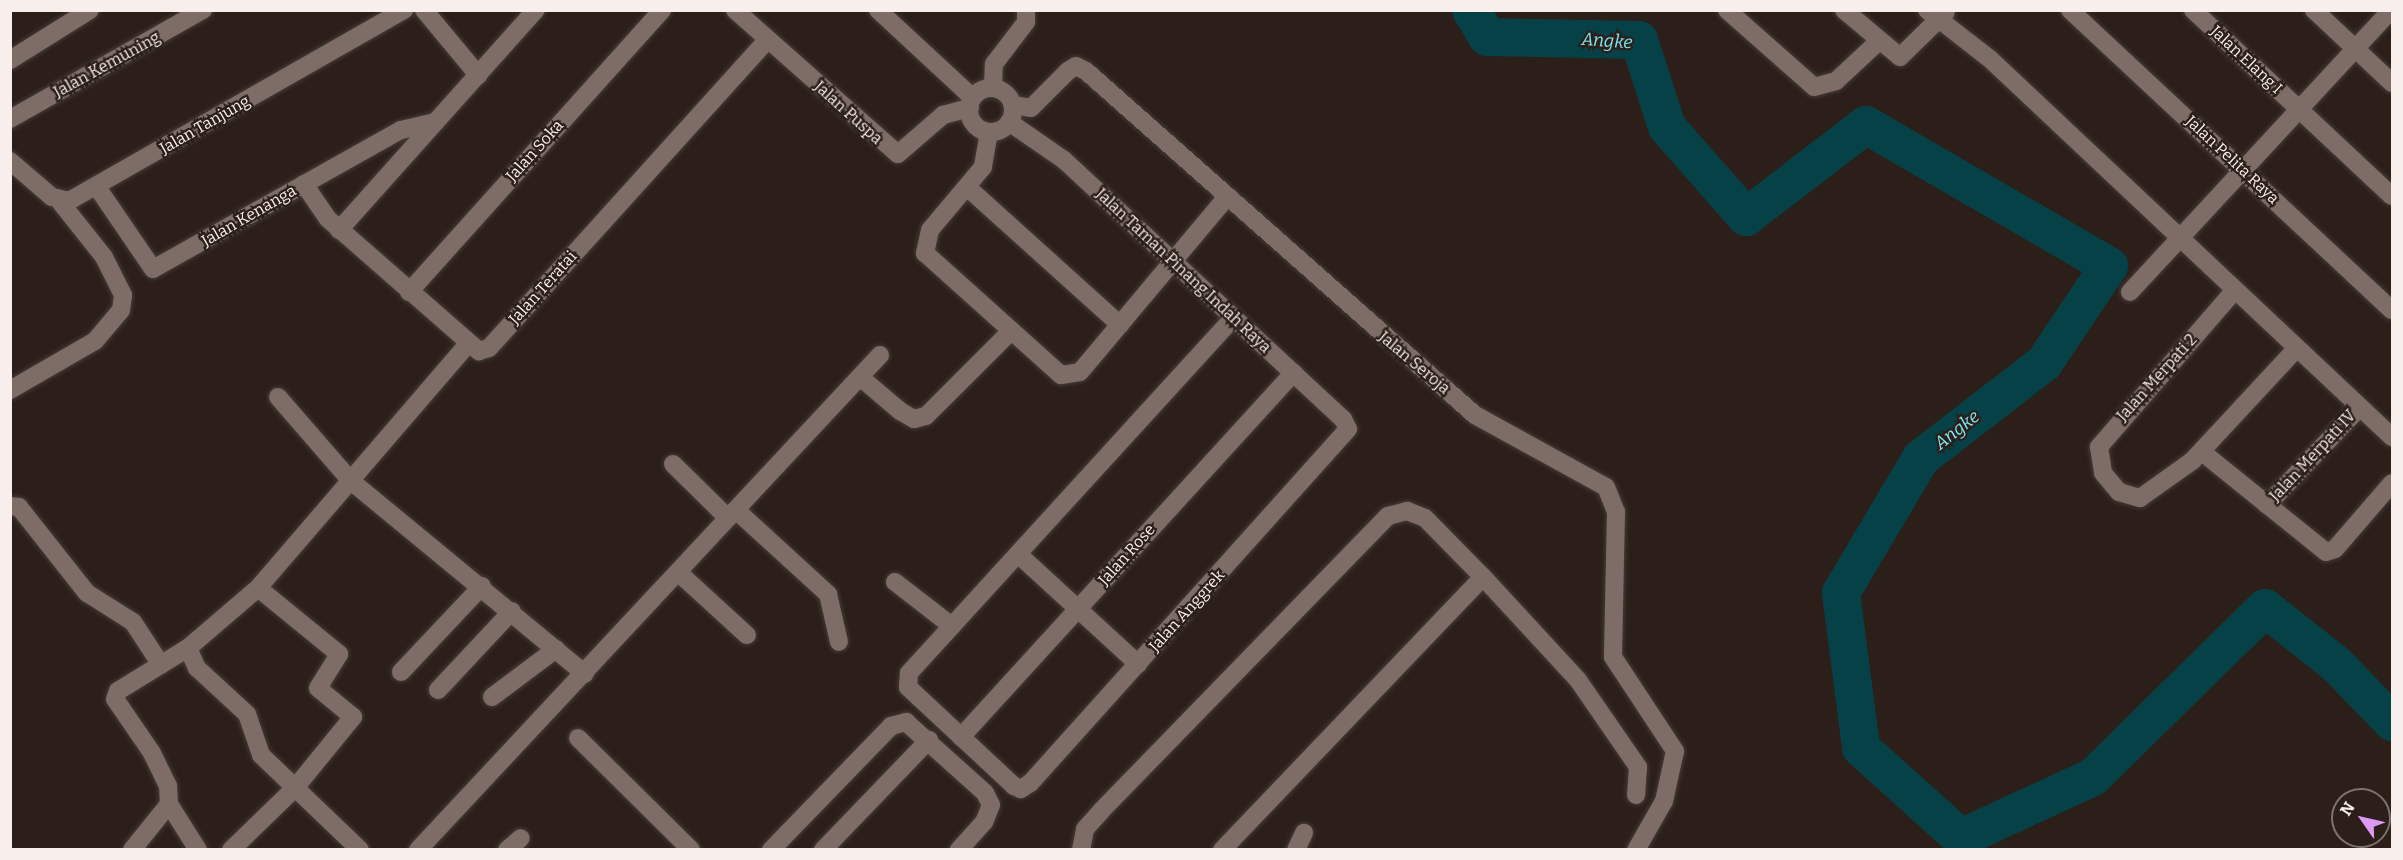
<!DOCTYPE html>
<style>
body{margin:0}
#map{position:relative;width:2403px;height:860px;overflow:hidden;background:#2c1f1a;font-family:Bitter,serif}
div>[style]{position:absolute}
.river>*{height:38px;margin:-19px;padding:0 19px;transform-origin:19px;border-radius:19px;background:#064147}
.roads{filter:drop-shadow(0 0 2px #463b38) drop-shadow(0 0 2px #463b38)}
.street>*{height:18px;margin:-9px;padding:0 9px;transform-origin:9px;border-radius:9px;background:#7e6d67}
.street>.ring{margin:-9px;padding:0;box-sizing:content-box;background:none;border:18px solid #7e6d67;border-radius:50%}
span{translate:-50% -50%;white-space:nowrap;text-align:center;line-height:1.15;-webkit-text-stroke:4.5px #2c1f1a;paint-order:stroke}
.street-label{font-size:16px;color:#f8eeeb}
.water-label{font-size:18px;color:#7ce6f4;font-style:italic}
.frame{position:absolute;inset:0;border:12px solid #f8eeeb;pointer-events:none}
.north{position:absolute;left:2331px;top:788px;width:60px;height:60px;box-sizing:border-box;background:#2c1f1a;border:2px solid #7e726e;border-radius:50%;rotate:304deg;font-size:16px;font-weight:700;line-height:24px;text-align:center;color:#f8eeeb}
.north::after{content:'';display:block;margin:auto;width:21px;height:27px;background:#dc99f4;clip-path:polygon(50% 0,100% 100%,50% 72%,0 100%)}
</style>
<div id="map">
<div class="river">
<div style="left:1471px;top:10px;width:31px;rotate:59deg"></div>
<div style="left:1487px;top:37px;width:152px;rotate:1.1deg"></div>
<div style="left:1639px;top:40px;width:91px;rotate:72.2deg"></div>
<div style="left:1667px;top:127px;width:120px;rotate:48.7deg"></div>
<div style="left:1746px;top:217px;width:151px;rotate:-37.5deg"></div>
<div style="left:1866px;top:125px;width:281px;rotate:30.1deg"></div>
<div style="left:2109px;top:266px;width:117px;rotate:123.8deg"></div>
<div style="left:2044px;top:363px;width:155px;rotate:142.3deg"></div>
<div style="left:1921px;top:458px;width:157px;rotate:120.7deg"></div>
<div style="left:1841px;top:593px;width:156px;rotate:82.6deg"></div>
<div style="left:1861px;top:748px;width:135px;rotate:42deg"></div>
<div style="left:1961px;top:838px;width:145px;rotate:-24.8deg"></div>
<div style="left:2093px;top:777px;width:241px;rotate:-44.5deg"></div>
<div style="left:2265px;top:608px;width:90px;rotate:38.3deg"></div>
<div style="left:2336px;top:664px;width:81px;rotate:46deg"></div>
</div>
<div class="roads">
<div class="street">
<div style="left:424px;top:10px;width:85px;rotate:50.3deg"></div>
<div style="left:735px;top:10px;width:217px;rotate:41.5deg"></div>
<div style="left:898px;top:154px;width:60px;rotate:-40.9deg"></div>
<div style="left:943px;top:115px;width:28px;rotate:-15deg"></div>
<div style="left:878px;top:10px;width:129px;rotate:42.8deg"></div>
<div style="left:1727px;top:10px;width:116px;rotate:41.5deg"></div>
<div style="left:1814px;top:87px;width:23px;rotate:-15deg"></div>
<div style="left:1836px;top:81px;width:57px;rotate:-42.9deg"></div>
<div style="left:1844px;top:10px;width:73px;rotate:40deg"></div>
<div style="left:1900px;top:57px;width:64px;rotate:-44.4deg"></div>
<div style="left:1927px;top:10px;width:80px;rotate:37.9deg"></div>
<div style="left:1990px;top:59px;width:552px;rotate:43.24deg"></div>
<div style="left:2070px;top:10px;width:440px;rotate:43deg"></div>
<div style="left:2193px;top:10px;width:272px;rotate:43.1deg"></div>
<div style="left:2314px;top:10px;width:107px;rotate:43.1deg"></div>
<div style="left:10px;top:60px;width:94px;rotate:-32deg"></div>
<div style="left:993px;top:88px;width:24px;rotate:-88deg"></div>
<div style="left:994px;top:64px;width:53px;rotate:-52.7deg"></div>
<div style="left:1026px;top:22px;width:12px;rotate:-90deg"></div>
<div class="ring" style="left:969px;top:88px;width:26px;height:26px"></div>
<div style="left:1013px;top:105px;width:18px;rotate:9deg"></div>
<div style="left:1031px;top:108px;width:52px;rotate:-45deg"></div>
<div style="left:1068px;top:71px;width:9px;rotate:-32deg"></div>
<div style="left:1076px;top:66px;width:11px;rotate:27deg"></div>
<div style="left:1086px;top:71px;width:519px;rotate:41.49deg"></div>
<div style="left:1475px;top:415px;width:149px;rotate:28.8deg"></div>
<div style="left:1606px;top:487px;width:27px;rotate:68deg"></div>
<div style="left:1616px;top:512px;width:145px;rotate:91.2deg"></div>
<div style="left:1613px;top:657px;width:113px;rotate:56.6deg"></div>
<div style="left:1675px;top:751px;width:51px;rotate:102.4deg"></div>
<div style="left:1664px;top:801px;width:56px;rotate:119.7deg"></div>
<div style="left:10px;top:119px;width:222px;rotate:-29.5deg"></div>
<div style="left:1009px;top:122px;width:67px;rotate:34.6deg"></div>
<div style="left:1064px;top:160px;width:381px;rotate:42.9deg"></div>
<div style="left:1343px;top:419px;width:11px;rotate:63deg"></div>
<div style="left:1348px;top:429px;width:476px;rotate:131.9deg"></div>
<div style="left:1030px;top:783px;width:11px;rotate:146deg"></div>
<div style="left:1021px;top:789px;width:8px;rotate:-157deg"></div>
<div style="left:1014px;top:786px;width:145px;rotate:-137deg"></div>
<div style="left:908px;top:687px;width:14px;rotate:-86deg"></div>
<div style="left:909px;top:673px;width:481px;rotate:-47.6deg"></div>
<div style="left:989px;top:132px;width:36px;rotate:100deg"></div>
<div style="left:983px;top:167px;width:82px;rotate:130.1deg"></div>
<div style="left:930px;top:230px;width:24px;rotate:102deg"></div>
<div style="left:925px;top:253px;width:183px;rotate:41.9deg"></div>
<div style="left:1061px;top:375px;width:19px;rotate:-9deg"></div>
<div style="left:1080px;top:372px;width:227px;rotate:-50deg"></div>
<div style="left:10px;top:161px;width:55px;rotate:40.6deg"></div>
<div style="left:52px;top:197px;width:17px;rotate:13deg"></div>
<div style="left:69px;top:201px;width:386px;rotate:-29.7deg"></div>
<div style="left:304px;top:184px;width:42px;rotate:55.6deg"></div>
<div style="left:328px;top:219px;width:201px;rotate:41.2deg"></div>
<div style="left:479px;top:351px;width:10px;rotate:-17deg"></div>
<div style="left:489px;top:348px;width:415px;rotate:-47.9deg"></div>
<div style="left:97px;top:187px;width:99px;rotate:55.7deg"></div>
<div style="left:153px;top:269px;width:284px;rotate:-29.3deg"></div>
<div style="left:401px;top:130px;width:35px;rotate:-13deg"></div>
<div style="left:967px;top:187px;width:206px;rotate:42deg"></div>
<div style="left:339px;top:230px;width:295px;rotate:-48.2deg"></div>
<div style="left:2235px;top:290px;width:208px;rotate:130.9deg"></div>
<div style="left:2099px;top:447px;width:26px;rotate:81deg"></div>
<div style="left:2103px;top:473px;width:25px;rotate:50deg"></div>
<div style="left:2119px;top:492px;width:22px;rotate:16deg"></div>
<div style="left:2140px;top:498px;width:64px;rotate:-35.4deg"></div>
<div style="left:2192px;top:461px;width:154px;rotate:-47.1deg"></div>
<div style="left:409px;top:292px;width:379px;rotate:-48.1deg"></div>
<div style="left:2130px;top:292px;width:384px;rotate:-47.2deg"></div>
<div style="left:860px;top:377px;width:52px;rotate:40.4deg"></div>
<div style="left:900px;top:411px;width:16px;rotate:30deg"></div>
<div style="left:914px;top:419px;width:12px;rotate:-14deg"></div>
<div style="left:926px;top:416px;width:119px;rotate:-45deg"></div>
<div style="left:10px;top:390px;width:98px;rotate:-30deg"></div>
<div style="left:95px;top:341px;width:40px;rotate:-50deg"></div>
<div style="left:121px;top:310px;width:15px;rotate:-82deg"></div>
<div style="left:123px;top:295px;width:42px;rotate:-116.6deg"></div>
<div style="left:104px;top:257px;width:69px;rotate:-128.5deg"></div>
<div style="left:278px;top:397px;width:111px;rotate:49deg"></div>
<div style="left:351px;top:481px;width:303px;rotate:39.5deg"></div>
<div style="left:2202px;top:452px;width:159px;rotate:38.9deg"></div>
<div style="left:2326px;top:552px;width:9px;rotate:-18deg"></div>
<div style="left:2335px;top:549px;width:87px;rotate:-49.2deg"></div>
<div style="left:673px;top:464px;width:77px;rotate:44.5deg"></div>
<div style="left:2267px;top:505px;width:135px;rotate:-46.5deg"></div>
<div style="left:10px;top:506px;width:9px;rotate:6deg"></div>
<div style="left:19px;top:507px;width:110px;rotate:51.7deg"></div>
<div style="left:87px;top:593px;width:54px;rotate:32.2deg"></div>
<div style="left:133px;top:622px;width:51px;rotate:56.9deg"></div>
<div style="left:736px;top:510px;width:125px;rotate:42.4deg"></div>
<div style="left:828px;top:594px;width:49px;rotate:77.1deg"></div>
<div style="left:1018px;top:554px;width:163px;rotate:42.5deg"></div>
<div style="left:679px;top:573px;width:92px;rotate:42.4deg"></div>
<div style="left:1483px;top:577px;width:140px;rotate:47.3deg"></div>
<div style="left:1578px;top:680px;width:106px;rotate:55.4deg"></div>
<div style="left:1638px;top:767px;width:28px;rotate:94deg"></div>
<div style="left:895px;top:582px;width:72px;rotate:37.7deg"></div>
<div style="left:188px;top:648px;width:22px;rotate:66deg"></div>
<div style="left:197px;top:668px;width:68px;rotate:42.6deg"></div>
<div style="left:247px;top:714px;width:43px;rotate:71.1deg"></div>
<div style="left:261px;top:755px;width:137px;rotate:43.8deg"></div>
<div style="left:401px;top:672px;width:118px;rotate:-46.7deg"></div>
<div style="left:438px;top:690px;width:108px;rotate:-46.9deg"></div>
<div style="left:492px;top:697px;width:80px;rotate:-36.9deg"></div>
<div style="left:961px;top:737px;width:493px;rotate:-47.6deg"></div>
<div style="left:578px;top:738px;width:159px;rotate:44.7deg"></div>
<div style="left:132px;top:850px;width:59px;rotate:-51.2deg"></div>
<div style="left:198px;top:850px;width:54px;rotate:-122.2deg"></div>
<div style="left:169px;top:804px;width:18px;rotate:-93deg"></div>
<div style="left:168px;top:786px;width:37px;rotate:-116deg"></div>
<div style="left:152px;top:753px;width:65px;rotate:-124.4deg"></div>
<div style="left:115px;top:699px;width:9px;rotate:-69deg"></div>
<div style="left:118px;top:691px;width:82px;rotate:-31.6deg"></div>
<div style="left:188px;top:648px;width:92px;rotate:-40.6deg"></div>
<div style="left:258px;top:588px;width:321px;rotate:-49.3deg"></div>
<div style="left:231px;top:850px;width:89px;rotate:-44.1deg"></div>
<div style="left:295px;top:788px;width:92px;rotate:-50.8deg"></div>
<div style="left:353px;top:717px;width:45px;rotate:-140.4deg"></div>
<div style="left:318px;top:688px;width:40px;rotate:-58deg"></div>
<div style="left:339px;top:654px;width:104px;rotate:-140.8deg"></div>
<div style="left:418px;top:850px;width:677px;rotate:-46.97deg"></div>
<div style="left:507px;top:850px;width:18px;rotate:-41deg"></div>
<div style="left:771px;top:850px;width:173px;rotate:-45.9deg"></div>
<div style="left:891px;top:726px;width:16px;rotate:-15deg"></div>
<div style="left:906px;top:722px;width:106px;rotate:41.9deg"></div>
<div style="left:985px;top:793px;width:13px;rotate:63deg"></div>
<div style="left:991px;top:805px;width:18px;rotate:112deg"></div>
<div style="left:984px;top:822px;width:38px;rotate:132deg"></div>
<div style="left:823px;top:850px;width:153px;rotate:-46.1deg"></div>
<div style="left:1081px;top:850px;width:21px;rotate:-79deg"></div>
<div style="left:1085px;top:829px;width:24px;rotate:-48deg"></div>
<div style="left:1101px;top:811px;width:412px;rotate:-45.8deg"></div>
<div style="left:1388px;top:516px;width:20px;rotate:-15deg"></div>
<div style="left:1407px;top:511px;width:19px;rotate:21deg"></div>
<div style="left:1425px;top:518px;width:83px;rotate:45.5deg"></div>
<div style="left:1483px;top:577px;width:378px;rotate:133.7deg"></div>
<div style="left:1296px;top:850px;width:19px;rotate:-65deg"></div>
</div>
</div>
<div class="street-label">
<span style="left:2246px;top:60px;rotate:43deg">Jalan Elang I</span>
<span style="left:107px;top:65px;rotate:-29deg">Jalan Kemuning</span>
<span style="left:848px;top:113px;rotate:42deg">Jalan Puspa</span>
<span style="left:205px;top:125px;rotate:-30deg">Jalan Tanjung</span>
<span style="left:535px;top:151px;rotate:-48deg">Jalan Soka</span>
<span style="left:2232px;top:160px;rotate:43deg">Jalan Pelita Raya</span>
<span style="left:249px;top:216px;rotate:-30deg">Jalan Kenanga</span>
<span style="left:1183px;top:271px;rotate:43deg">Jalan Taman Pinang Indah Raya</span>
<span style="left:543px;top:288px;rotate:-48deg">Jalan Teratai</span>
<span style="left:1414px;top:363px;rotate:40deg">Jalan Seroja</span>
<span style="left:2157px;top:378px;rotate:-48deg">Jalan Merpati 2</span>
<span style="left:2313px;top:456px;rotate:-47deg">Jalan Merpati IV</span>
<span style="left:1127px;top:555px;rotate:-48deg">Jalan Rose</span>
<span style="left:1187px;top:611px;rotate:-48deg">Jalan Anggrek</span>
</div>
<div class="water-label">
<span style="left:1607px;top:41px;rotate:4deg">Angke</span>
<span style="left:1957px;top:430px;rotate:-38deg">Angke</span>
</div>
<div class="frame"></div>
<div class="north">N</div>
</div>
